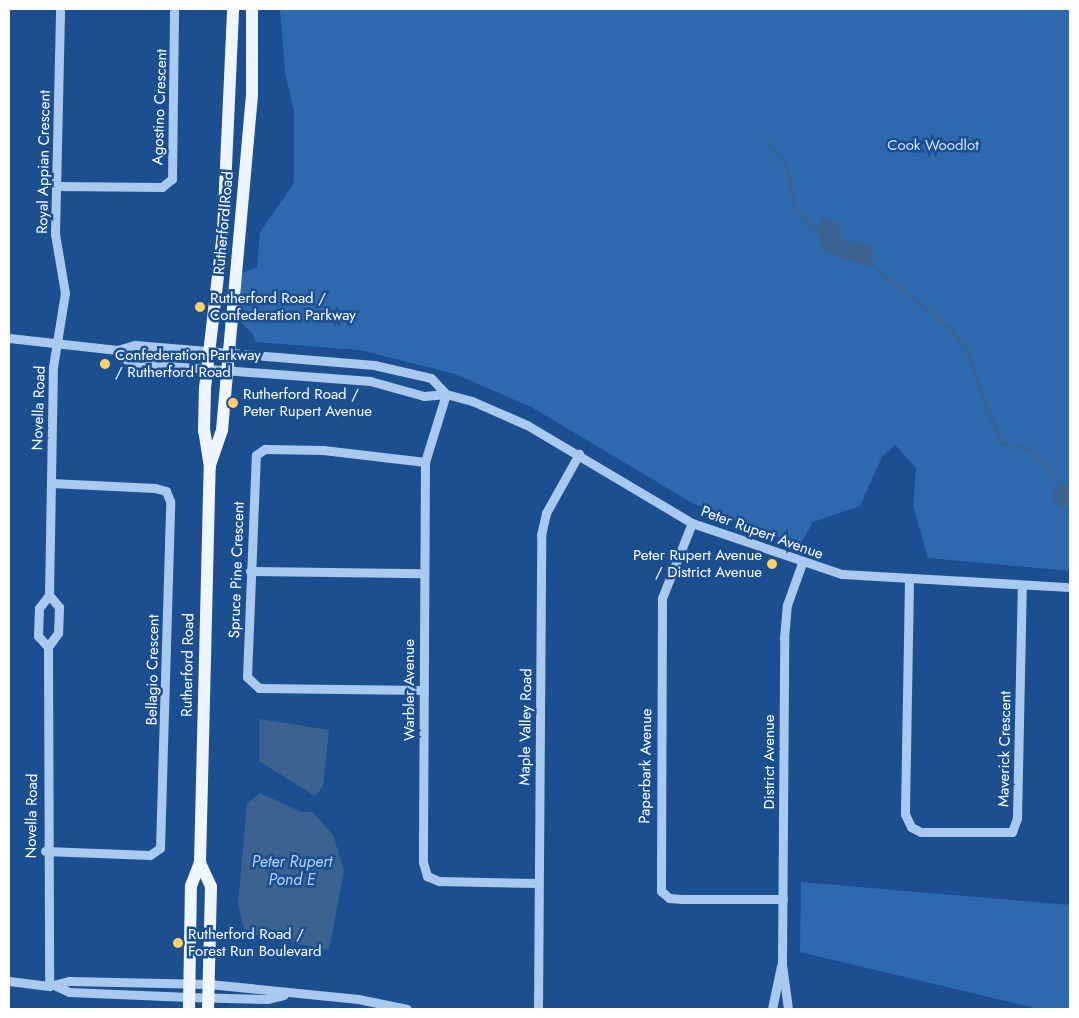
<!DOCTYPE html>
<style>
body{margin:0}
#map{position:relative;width:1079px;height:1018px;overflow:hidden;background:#1b4f8f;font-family:Jost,sans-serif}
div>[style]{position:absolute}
.green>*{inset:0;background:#2e69ad}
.water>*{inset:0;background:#3c6290}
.round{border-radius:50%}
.stream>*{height:3px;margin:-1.5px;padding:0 1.5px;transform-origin:1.5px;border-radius:1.5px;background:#3c6290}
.minor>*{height:9px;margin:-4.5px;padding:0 4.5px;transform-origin:4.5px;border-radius:4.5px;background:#a9c9ee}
.major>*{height:12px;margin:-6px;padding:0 6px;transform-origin:6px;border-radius:6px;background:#f0f6ff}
.dots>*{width:14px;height:14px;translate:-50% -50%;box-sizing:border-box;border:2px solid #1b4f8f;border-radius:50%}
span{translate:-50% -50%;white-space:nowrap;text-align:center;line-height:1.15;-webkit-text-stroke:5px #1b4f8f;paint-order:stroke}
.street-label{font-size:15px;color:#fff}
.park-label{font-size:15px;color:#cfe3fa}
.poi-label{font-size:15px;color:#fff}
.left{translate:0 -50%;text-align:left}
.right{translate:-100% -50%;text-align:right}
.water-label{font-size:16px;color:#b5d3f5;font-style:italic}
.frame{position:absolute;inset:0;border:10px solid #fff;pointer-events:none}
</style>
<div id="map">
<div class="green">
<div style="clip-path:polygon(280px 9px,1070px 9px,1070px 571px,928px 558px,913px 505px,916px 468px,895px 445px,882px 457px,860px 506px,813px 522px,800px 545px,694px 504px,533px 408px,455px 374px,360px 350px,255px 342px,253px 334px,228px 310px,230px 266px,240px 274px,257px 267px,260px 232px,294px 183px,294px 112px,285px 72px)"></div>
<div style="clip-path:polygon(801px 882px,1070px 905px,1070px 1009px,1039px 1009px,800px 952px)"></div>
</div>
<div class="water">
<div style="clip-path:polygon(823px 217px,836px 221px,843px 241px,863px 243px,873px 249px,874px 259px,870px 260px,876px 269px,824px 251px,817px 231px)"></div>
<div class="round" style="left:1052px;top:485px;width:22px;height:22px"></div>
<div style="clip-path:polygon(259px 719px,329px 730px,323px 787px,315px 796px,259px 761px)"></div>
<div style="clip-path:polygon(260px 793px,301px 812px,313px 812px,333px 835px,344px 870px,329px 950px,245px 933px,238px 905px,247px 803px)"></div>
</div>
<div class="stream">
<div style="left:766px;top:140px;width:32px;rotate:51deg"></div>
<div style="left:786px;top:165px;width:45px;rotate:78.4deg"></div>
<div style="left:795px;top:209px;width:31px;rotate:45deg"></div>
<div style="left:876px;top:269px;width:95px;rotate:38.6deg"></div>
<div style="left:950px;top:328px;width:25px;rotate:53deg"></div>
<div style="left:965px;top:348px;width:100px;rotate:69.6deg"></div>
<div style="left:1000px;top:442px;width:33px;rotate:14deg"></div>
<div style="left:1032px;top:450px;width:42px;rotate:49.8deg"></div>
</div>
<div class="minor">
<div style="left:57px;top:186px;width:105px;rotate:0.5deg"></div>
<div style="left:162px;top:187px;width:13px;rotate:-39deg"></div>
<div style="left:172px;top:179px;width:170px;rotate:-89.3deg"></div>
<div style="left:9px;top:338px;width:109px;rotate:6.3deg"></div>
<div style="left:117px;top:350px;width:19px;rotate:-16deg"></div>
<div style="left:135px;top:345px;width:240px;rotate:4.8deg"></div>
<div style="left:374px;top:365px;width:58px;rotate:12.8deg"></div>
<div style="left:431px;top:378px;width:22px;rotate:47deg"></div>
<div style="left:117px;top:350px;width:18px;rotate:45deg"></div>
<div style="left:130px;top:363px;width:241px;rotate:4.3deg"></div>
<div style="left:370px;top:381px;width:56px;rotate:15.5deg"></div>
<div style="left:424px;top:396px;width:22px;rotate:-5deg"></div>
<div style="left:446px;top:394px;width:27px;rotate:15deg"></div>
<div style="left:472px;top:401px;width:60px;rotate:23.6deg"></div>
<div style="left:527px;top:425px;width:192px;rotate:30.7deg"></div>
<div style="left:692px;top:523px;width:158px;rotate:18.8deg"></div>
<div style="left:842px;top:574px;width:228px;rotate:3.3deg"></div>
<div style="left:446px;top:394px;width:71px;rotate:107.2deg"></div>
<div style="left:425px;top:462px;width:400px;rotate:90.3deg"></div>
<div style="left:423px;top:862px;width:15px;rotate:74deg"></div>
<div style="left:427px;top:876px;width:13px;rotate:23deg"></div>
<div style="left:439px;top:881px;width:99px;rotate:1.2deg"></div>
<div style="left:692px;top:523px;width:81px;rotate:111.8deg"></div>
<div style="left:662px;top:598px;width:293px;rotate:90.2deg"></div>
<div style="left:661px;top:891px;width:11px;rotate:41deg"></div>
<div style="left:669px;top:898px;width:13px;rotate:4deg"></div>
<div style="left:682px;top:899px;width:101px"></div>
<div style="left:250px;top:571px;width:174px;rotate:0.7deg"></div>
<div style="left:909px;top:581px;width:233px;rotate:91deg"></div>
<div style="left:905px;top:814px;width:14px;rotate:65deg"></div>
<div style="left:911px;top:827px;width:11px;rotate:27deg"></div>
<div style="left:921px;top:832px;width:91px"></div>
<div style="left:1012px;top:832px;width:15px;rotate:-70deg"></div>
<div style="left:1017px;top:818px;width:233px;rotate:-88.8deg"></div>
<div style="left:49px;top:595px;width:16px;rotate:50deg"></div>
<div style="left:59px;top:607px;width:26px;rotate:92deg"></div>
<div style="left:58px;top:633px;width:17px;rotate:126deg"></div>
<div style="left:48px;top:647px;width:339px;rotate:89.8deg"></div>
<div style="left:48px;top:647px;width:15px;rotate:-132deg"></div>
<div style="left:38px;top:636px;width:28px;rotate:-88deg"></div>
<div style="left:39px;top:608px;width:16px;rotate:-52deg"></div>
<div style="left:49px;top:595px;width:228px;rotate:-89deg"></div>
<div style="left:53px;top:367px;width:75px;rotate:-80.8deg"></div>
<div style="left:65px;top:293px;width:60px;rotate:-99.6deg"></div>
<div style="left:55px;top:234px;width:225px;rotate:-88.7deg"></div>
<div style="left:423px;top:690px;width:164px;rotate:-179.3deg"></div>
<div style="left:259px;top:688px;width:16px;rotate:-137deg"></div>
<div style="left:247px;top:677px;width:222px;rotate:-87.7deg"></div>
<div style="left:256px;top:455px;width:11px;rotate:-34deg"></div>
<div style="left:265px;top:449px;width:58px;rotate:1deg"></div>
<div style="left:323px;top:450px;width:103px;rotate:6.7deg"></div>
<div style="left:45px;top:851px;width:105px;rotate:2.2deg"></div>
<div style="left:150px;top:855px;width:12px;rotate:-35deg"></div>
<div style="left:160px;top:848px;width:347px;rotate:-88.3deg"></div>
<div style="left:170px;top:501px;width:11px;rotate:-112deg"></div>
<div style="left:166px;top:491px;width:11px;rotate:-165deg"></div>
<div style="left:155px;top:488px;width:104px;rotate:-177.2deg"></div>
<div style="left:9px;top:981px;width:40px;rotate:7.1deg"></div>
<div style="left:49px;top:986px;width:21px;rotate:-14deg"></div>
<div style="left:69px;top:981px;width:140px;rotate:1.2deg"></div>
<div style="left:209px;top:984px;width:150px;rotate:5.7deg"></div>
<div style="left:358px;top:999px;width:50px;rotate:11.5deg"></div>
<div style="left:56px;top:986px;width:14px;rotate:25deg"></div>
<div style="left:69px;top:992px;width:120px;rotate:2.4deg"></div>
<div style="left:189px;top:997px;width:78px;rotate:1.5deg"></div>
<div style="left:267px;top:999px;width:17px;rotate:-13deg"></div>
<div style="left:538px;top:1009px;width:474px;rotate:-89.6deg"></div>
<div style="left:541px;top:535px;width:23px;rotate:-77deg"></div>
<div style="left:546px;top:513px;width:68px;rotate:-60.8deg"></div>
<div style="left:772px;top:1009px;width:44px;rotate:-78.2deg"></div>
<div style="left:788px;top:1009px;width:45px;rotate:-97.6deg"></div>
<div style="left:782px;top:964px;width:326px;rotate:-89.6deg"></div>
<div style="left:784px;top:638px;width:33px;rotate:-85deg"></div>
<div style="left:787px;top:605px;width:45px;rotate:-70.3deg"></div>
</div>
<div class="major">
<div style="left:210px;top:465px;width:37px;rotate:-71deg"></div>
<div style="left:222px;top:430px;width:111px;rotate:-84.9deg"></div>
<div style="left:232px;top:319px;width:225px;rotate:-84.9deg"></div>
<div style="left:252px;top:95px;width:86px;rotate:-90deg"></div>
<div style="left:200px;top:863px;width:26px;rotate:65deg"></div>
<div style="left:211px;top:887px;width:122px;rotate:91.4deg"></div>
<div style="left:189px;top:1009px;width:123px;rotate:-89.1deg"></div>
<div style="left:191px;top:886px;width:25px;rotate:-69deg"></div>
<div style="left:200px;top:863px;width:396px;rotate:-88.6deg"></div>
<div style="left:210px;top:467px;width:36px;rotate:-99deg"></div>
<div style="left:204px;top:431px;width:43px;rotate:-88.7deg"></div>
<div style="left:205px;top:388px;width:157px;rotate:-83.4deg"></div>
<div style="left:223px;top:232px;width:223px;rotate:-87.4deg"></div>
</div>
<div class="dots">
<div style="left:200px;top:307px;background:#ffd166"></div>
<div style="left:105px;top:364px;background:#ffd166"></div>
<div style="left:233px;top:403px;background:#ffd166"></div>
<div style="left:772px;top:564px;background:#ffd166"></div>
<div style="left:178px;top:943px;background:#ffd166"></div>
</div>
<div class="street-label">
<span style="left:160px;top:107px;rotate:-88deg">Agostino Crescent</span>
<span style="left:44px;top:162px;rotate:-89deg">Royal Appian Crescent</span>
<span style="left:224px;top:223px;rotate:-85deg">Rutherford Road</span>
<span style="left:39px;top:408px;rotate:-88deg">Novella Road</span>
<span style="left:762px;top:533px;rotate:20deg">Peter Rupert Avenue</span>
<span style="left:237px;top:570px;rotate:-88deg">Spruce Pine Crescent</span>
<span style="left:188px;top:665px;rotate:-89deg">Rutherford Road</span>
<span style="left:153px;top:670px;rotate:-89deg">Bellagio Crescent</span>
<span style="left:410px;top:690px;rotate:-90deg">Warbler Avenue</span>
<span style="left:526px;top:727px;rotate:-89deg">Maple Valley Road</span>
<span style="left:1005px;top:749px;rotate:-89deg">Maverick Crescent</span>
<span style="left:770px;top:762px;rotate:-90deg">District Avenue</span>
<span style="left:646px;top:766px;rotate:-89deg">Paperbark Avenue</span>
<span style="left:32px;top:816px;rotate:-89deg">Novella Road</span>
</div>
<div class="park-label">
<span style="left:933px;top:146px">Cook Woodlot</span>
</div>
<div class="poi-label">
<span class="left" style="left:210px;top:307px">Rutherford Road /<br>Confederation Parkway</span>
<span class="left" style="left:115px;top:364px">Confederation Parkway<br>/ Rutherford Road</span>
<span class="left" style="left:243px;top:403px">Rutherford Road /<br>Peter Rupert Avenue</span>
<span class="right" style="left:762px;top:564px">Peter Rupert Avenue<br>/ District Avenue</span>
<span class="left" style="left:188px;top:943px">Rutherford Road /<br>Forest Run Boulevard</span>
</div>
<div class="water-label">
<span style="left:292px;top:871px">Peter Rupert<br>Pond E</span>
</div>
<div class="frame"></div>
</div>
